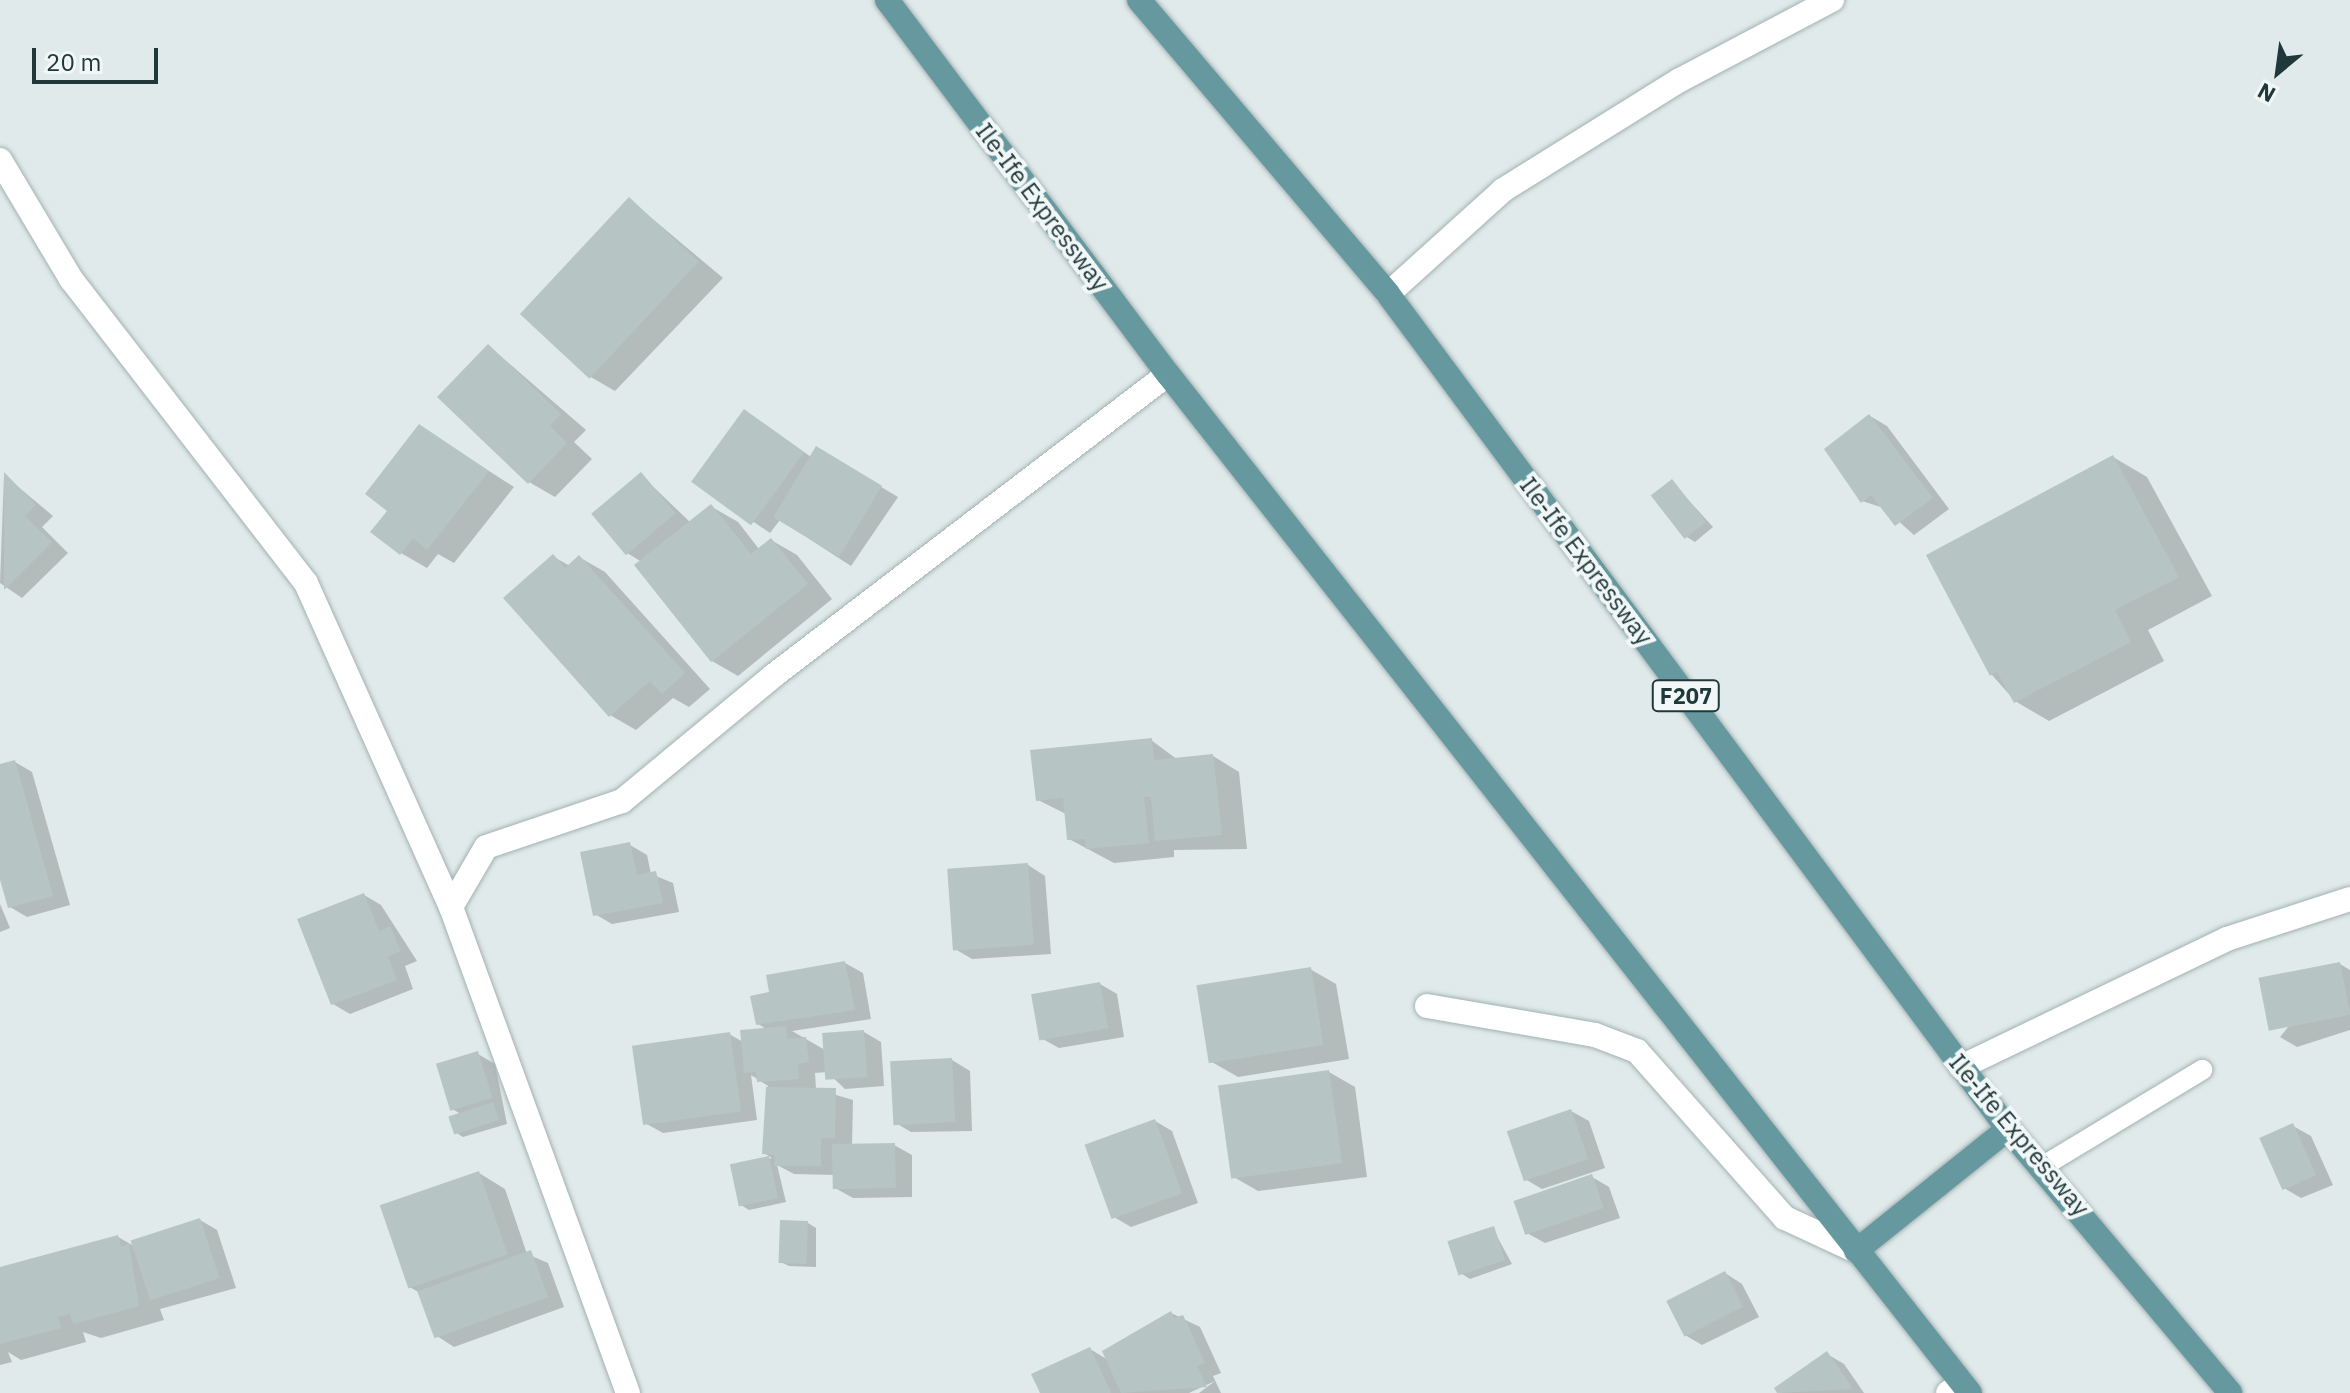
<!DOCTYPE html>
<style>
body{margin:0}
#map{position:relative;width:2350px;height:1393px;overflow:hidden;background:#e0eaea;font-family:"IBM Plex Sans",sans-serif}
div>[style]{position:absolute}
.shadow>*{inset:0;background:#0003}
.building>*{inset:0;background:#b6c5c4;transform-origin:0 0}
.roads{filter:drop-shadow(0 0 2px #a3b1b2) drop-shadow(0 0 2px #a3b1b2)}
.service>*{height:20px;margin:-10px;padding:0 10px;transform-origin:10px;border-radius:10px;background:#fff}
.minor>*{height:24px;margin:-12px;padding:0 12px;transform-origin:12px;border-radius:12px;background:#fff}
.primary>*{height:24px;margin:-12px;padding:0 12px;transform-origin:12px;border-radius:12px;background:#66989f}
span{translate:-50% -50%;white-space:nowrap;text-align:center;line-height:1.15;-webkit-text-stroke:8px #f0f7f6;paint-order:stroke}
.shield-label span{padding:2px 6px;background:#f0f7f6;border:2px solid;border-radius:6px;-webkit-text-stroke-width:0}
.shield-label{font-size:22px;color:#21383a;font-weight:700}
.street-label{font-size:24px;color:#21383a}
.north{position:absolute;left:2238px;top:32px;width:80px;height:80px;-webkit-text-stroke:6px #f0f7f6;paint-order:stroke;rotate:209deg;font-size:22px;font-weight:700;line-height:32px;text-align:center;color:#21383a}
.north::after{content:'';display:block;margin:auto;width:28px;height:36px;background:#21383a;clip-path:polygon(50% 0,100% 100%,50% 72%,0 100%)}
.scale{position:absolute;left:32px;top:48px;width:126px;height:36px;box-sizing:border-box;border:4px solid #21383a;border-top:0;padding-left:10px;font-size:24px;line-height:28px;white-space:nowrap;color:#21383a;-webkit-text-stroke:6px #f0f7f6;paint-order:stroke}
</style>
<div id="map">
<div class="shadow">
<div style="clip-path:polygon(630px 200px,723px 278px,615px 391px,589px 376px)"></div>
<div style="clip-path:polygon(489px 346px,586px 430px,574px 442px,592px 459px,555px 497px,529px 482px)"></div>
<div style="clip-path:polygon(1870px 416px,1887px 426px,1949px 509px,1914px 535px,1884px 508px,1862px 501px)"></div>
<div style="clip-path:polygon(762px 422px,811px 457px,817px 449px,898px 497px,851px 566px,780px 520px,770px 533px,695px 482px)"></div>
<div style="clip-path:polygon(419px 426px,514px 487px,454px 563px,438px 554px,427px 568px,401px 553px,390px 511px)"></div>
<div style="clip-path:polygon(2113px 457px,2147px 477px,2212px 596px,2148px 630px,2164px 661px,2049px 721px,2015px 701px,1992px 675px,1928px 555px)"></div>
<div style="clip-path:polygon(4px 475px,53px 516px,42px 527px,68px 553px,22px 598px,0 583px)"></div>
<div style="clip-path:polygon(641px 475px,691px 523px,712px 507px,738px 522px,759px 549px,771px 540px,797px 555px,832px 599px,738px 676px,712px 661px,642px 562px,627px 553px)"></div>
<div style="clip-path:polygon(1672px 482px,1713px 527px,1695px 542px,1687px 537px)"></div>
<div style="clip-path:polygon(554px 557px,570px 566px,579px 557px,605px 572px,710px 689px,689px 707px,673px 698px,636px 730px,610px 715px)"></div>
<div style="clip-path:polygon(1151px 740px,1178px 760px,1213px 756px,1239px 772px,1247px 849px,1174px 850px,1174px 857px,1114px 863px,1069px 839px,1066px 814px,1038px 800px)"></div>
<div style="clip-path:polygon(15px 762px,32px 772px,70px 905px,27px 917px,10px 907px,0 873px,0 766px)"></div>
<div style="clip-path:polygon(630px 845px,647px 855px,651px 874px,673px 883px,679px 912px,612px 924px,595px 914px)"></div>
<div style="clip-path:polygon(1028px 865px,1045px 876px,1051px 954px,972px 959px,955px 949px)"></div>
<div style="clip-path:polygon(364px 895px,381px 905px,417px 961px,405px 966px,413px 989px,350px 1014px,333px 1004px)"></div>
<div style="clip-path:polygon(0 904px,10px 928px,0 932px)"></div>
<div style="clip-path:polygon(845px 963px,863px 973px,871px 1019px,792px 1031px,825px 1050px,864px 1032px,881px 1042px,884px 1086px,845px 1089px,827px 1072px,815px 1073px,816px 1089px,853px 1100px,852px 1146px,894px 1145px,912px 1155px,912px 1197px,853px 1198px,835px 1188px,835px 1175px,794px 1174px,777px 1165px,786px 1202px,749px 1210px,741px 1205px,732px 1166px,772px 1158px,764px 1153px,768px 1086px,751px 1075px,757px 1120px,663px 1133px,645px 1123px,729px 1034px,743px 1042px,768px 1030px,758px 1024px,772px 994px)"></div>
<div style="clip-path:polygon(2340px 964px,2350px 970px,2350px 1030px,2297px 1047px,2280px 1037px)"></div>
<div style="clip-path:polygon(1310px 969px,1336px 984px,1349px 1059px,1238px 1077px,1212px 1062px)"></div>
<div style="clip-path:polygon(1100px 984px,1117px 994px,1124px 1037px,1059px 1048px,1041px 1038px)"></div>
<div style="clip-path:polygon(478px 1054px,495px 1064px,507px 1124px,463px 1137px,455px 1132px,461px 1114px,452px 1109px)"></div>
<div style="clip-path:polygon(952px 1060px,970px 1071px,972px 1131px,911px 1132px,894px 1122px)"></div>
<div style="clip-path:polygon(1329px 1072px,1355px 1087px,1367px 1177px,1258px 1191px,1232px 1176px)"></div>
<div style="clip-path:polygon(1571px 1111px,1589px 1121px,1605px 1168px,1542px 1189px,1525px 1179px)"></div>
<div style="clip-path:polygon(1155px 1121px,1172px 1131px,1198px 1203px,1131px 1227px,1114px 1217px)"></div>
<div style="clip-path:polygon(2293px 1126px,2311px 1136px,2333px 1185px,2301px 1198px,2284px 1188px)"></div>
<div style="clip-path:polygon(479px 1173px,505px 1189px,527px 1254px,548px 1263px,564px 1307px,454px 1347px,437px 1336px,420px 1293px,408px 1286px)"></div>
<div style="clip-path:polygon(1592px 1177px,1609px 1187px,1620px 1218px,1545px 1243px,1527px 1233px)"></div>
<div style="clip-path:polygon(200px 1220px,217px 1230px,236px 1288px,160px 1309px,164px 1320px,101px 1338px,83px 1332px,86px 1342px,21px 1360px,8px 1352px,12px 1362px,0 1365px,0 1269px,118px 1237px,134px 1246px)"></div>
<div style="clip-path:polygon(808px 1223px,816px 1228px,816px 1267px,789px 1266px,781px 1262px)"></div>
<div style="clip-path:polygon(1493px 1229px,1512px 1264px,1470px 1279px,1462px 1274px)"></div>
<div style="clip-path:polygon(1725px 1273px,1742px 1284px,1759px 1317px,1702px 1345px,1685px 1335px)"></div>
<div style="clip-path:polygon(1171px 1313px,1200px 1327px,1221px 1373px,1213px 1376px,1221px 1393px,1199px 1393px,1215px 1381px,1189px 1393px,1042px 1393px,1090px 1349px,1108px 1360px)"></div>
<div style="clip-path:polygon(1827px 1354px,1844px 1364px,1864px 1393px,1780px 1393px)"></div>
</div>
<div class="building">
<div style="left:629px;top:197px;width:95px;height:160px;rotate:43deg"></div>
<div style="clip-path:polygon(488px 344px,561px 414px,550px 426px,567px 443px,528px 484px,437px 397px)"></div>
<div style="left:744px;top:409px;width:74px;height:90px;rotate:36deg"></div>
<div style="clip-path:polygon(1869px 414px,1933px 498px,1895px 526px,1871px 495px,1861px 503px,1824px 449px)"></div>
<div style="clip-path:polygon(419px 424px,489px 471px,427px 550px,413px 538px,400px 555px,370px 532px,387px 511px,365px 494px)"></div>
<div style="left:816px;top:446px;width:77px;height:83px;rotate:31deg"></div>
<div style="clip-path:polygon(2113px 455px,2179px 577px,2115px 610px,2131px 642px,2014px 703px,1997px 672px,1990px 676px,1926px 555px)"></div>
<div style="clip-path:polygon(4px 472px,36px 505px,25px 516px,52px 542px,4px 590px)"></div>
<div style="left:641px;top:472px;width:54px;height:65px;rotate:50deg"></div>
<div style="left:1672px;top:479px;width:55px;height:27px;rotate:52deg"></div>
<div style="clip-path:polygon(711px 504px,751px 554px,771px 538px,808px 584px,711px 662px,634px 565px)"></div>
<div style="clip-path:polygon(553px 554px,565px 568px,579px 555px,685px 673px,662px 694px,650px 681px,609px 717px,503px 598px)"></div>
<div style="clip-path:polygon(1152px 738px,1154px 760px,1213px 754px,1222px 835px,1155px 841px,1151px 797px,1144px 797px,1149px 843px,1086px 849px,1085px 839px,1067px 840px,1063px 798px,1036px 801px,1030px 750px)"></div>
<div style="clip-path:polygon(15px 760px,53px 896px,8px 908px,0 880px,0 764px)"></div>
<div style="clip-path:polygon(630px 842px,637px 875px,656px 871px,663px 903px,593px 916px,580px 852px)"></div>
<div style="left:1028px;top:863px;width:82px;height:81px;rotate:86deg"></div>
<div style="clip-path:polygon(364px 893px,379px 931px,390px 926px,401px 951px,388px 957px,397px 980px,331px 1005px,297px 919px)"></div>
<div style="clip-path:polygon(845px 961px,855px 1010px,756px 1025px,750px 996px,769px 992px,766px 975px)"></div>
<div style="left:2340px;top:962px;width:54px;height:83px;rotate:79deg"></div>
<div style="left:1311px;top:967px;width:79px;height:116px;rotate:81deg"></div>
<div style="left:1100px;top:982px;width:47px;height:70px;rotate:80deg"></div>
<div style="clip-path:polygon(786px 1026px,787px 1039px,806px 1037px,809px 1062px,798px 1064px,799px 1079px,757px 1082px,756px 1072px,744px 1073px,740px 1030px)"></div>
<div style="left:864px;top:1030px;width:47px;height:42px;rotate:86deg"></div>
<div style="left:730px;top:1032px;width:80px;height:99px;rotate:82deg"></div>
<div style="left:478px;top:1051px;width:49px;height:44px;rotate:73deg"></div>
<div style="left:952px;top:1058px;width:64px;height:62px;rotate:87deg"></div>
<div style="left:1329px;top:1070px;width:94px;height:112px;rotate:82deg"></div>
<div style="clip-path:polygon(766px 1087px,836px 1088px,835px 1138px,821px 1138px,821px 1166px,774px 1166px,775px 1155px,762px 1154px)"></div>
<div style="left:493px;top:1102px;width:19px;height:47px;rotate:72deg"></div>
<div style="left:1571px;top:1109px;width:53px;height:68px;rotate:71deg"></div>
<div style="left:1155px;top:1119px;width:79px;height:75px;rotate:70deg"></div>
<div style="left:2293px;top:1123px;width:57px;height:37px;rotate:66deg"></div>
<div style="left:895px;top:1143px;width:45px;height:63px;rotate:89deg"></div>
<div style="left:769px;top:1156px;width:43px;height:40px;rotate:78deg"></div>
<div style="left:479px;top:1171px;width:88px;height:105px;rotate:71deg"></div>
<div style="left:1592px;top:1174px;width:36px;height:83px;rotate:71deg"></div>
<div style="left:200px;top:1218px;width:63px;height:73px;rotate:72deg"></div>
<div style="left:780px;top:1220px;width:28px;height:43px;rotate:2deg"></div>
<div style="left:1494px;top:1226px;width:36px;height:49px;rotate:72deg"></div>
<div style="clip-path:polygon(118px 1235px,121px 1247px,129px 1244px,139px 1306px,73px 1324px,70px 1314px,58px 1317px,61px 1328px,0 1344px,0 1267px)"></div>
<div style="left:531px;top:1250px;width:50px;height:121px;rotate:70deg"></div>
<div style="left:1725px;top:1271px;width:40px;height:66px;rotate:63deg"></div>
<div style="clip-path:polygon(1171px 1311px,1174px 1318px,1183px 1315px,1205px 1363px,1197px 1366px,1207px 1387px,1121px 1393px,1102px 1351px)"></div>
<div style="clip-path:polygon(1090px 1347px,1111px 1393px,1040px 1393px,1031px 1374px)"></div>
<div style="clip-path:polygon(1827px 1351px,1853px 1389px,1777px 1393px,1774px 1388px)"></div>
</div>
<div class="roads">
<div class="service">
<div style="left:2045px;top:1165px;width:184px;rotate:-31.2deg"></div>
</div>
<div class="minor">
<div style="left:0;top:160px;width:139px;rotate:59.2deg"></div>
<div style="left:71px;top:279px;width:384px;rotate:52.3deg"></div>
<div style="left:306px;top:583px;width:355px;rotate:65.9deg"></div>
<div style="left:451px;top:907px;width:517px;rotate:69.99deg"></div>
<div style="left:1388px;top:294px;width:155px;rotate:-42.1deg"></div>
<div style="left:1503px;top:190px;width:208px;rotate:-31.9deg"></div>
<div style="left:1680px;top:80px;width:172px;rotate:-27.8deg"></div>
<div style="left:451px;top:907px;width:69px;rotate:-59.7deg"></div>
<div style="left:486px;top:847px;width:144px;rotate:-18.7deg"></div>
<div style="left:622px;top:801px;width:196px;rotate:-39.6deg"></div>
<div style="left:773px;top:676px;width:497px;rotate:-37.4deg"></div>
<div style="left:1427px;top:1006px;width:170px;rotate:9.8deg"></div>
<div style="left:1595px;top:1035px;width:45px;rotate:20.9deg"></div>
<div style="left:1637px;top:1051px;width:223px;rotate:48.5deg"></div>
<div style="left:1785px;top:1218px;width:78px;rotate:24.9deg"></div>
<div style="left:1961px;top:1067px;width:295px;rotate:-25.7deg"></div>
<div style="left:2227px;top:939px;width:129px;rotate:-18deg"></div>
<div style="left:1948px;top:1393px;width:17px;rotate:-36deg"></div>
</div>
<div class="primary">
<div style="left:887px;top:0;width:468px;rotate:53.1deg"></div>
<div style="left:1168px;top:374px;width:1297px;rotate:51.8deg"></div>
<div style="left:1139px;top:0;width:385px;rotate:49.7deg"></div>
<div style="left:1388px;top:294px;width:1040px;rotate:53.41deg"></div>
<div style="left:2008px;top:1129px;width:345px;rotate:49.9deg"></div>
<div style="left:1856px;top:1251px;width:195px;rotate:-38.8deg"></div>
</div>
</div>
<div class="shield-label">
<span style="left:1686px;top:696px">F207</span>
</div>
<div class="street-label">
<span style="left:1042px;top:207px;rotate:53deg">Ile-Ife Expressway</span>
<span style="left:1586px;top:561px;rotate:53deg">Ile-Ife Expressway</span>
<span style="left:2019px;top:1135px;rotate:50deg">Ile-Ife Expressway</span>
</div>
<div class="north">N</div>
<div class="scale">20 m</div>
</div>
